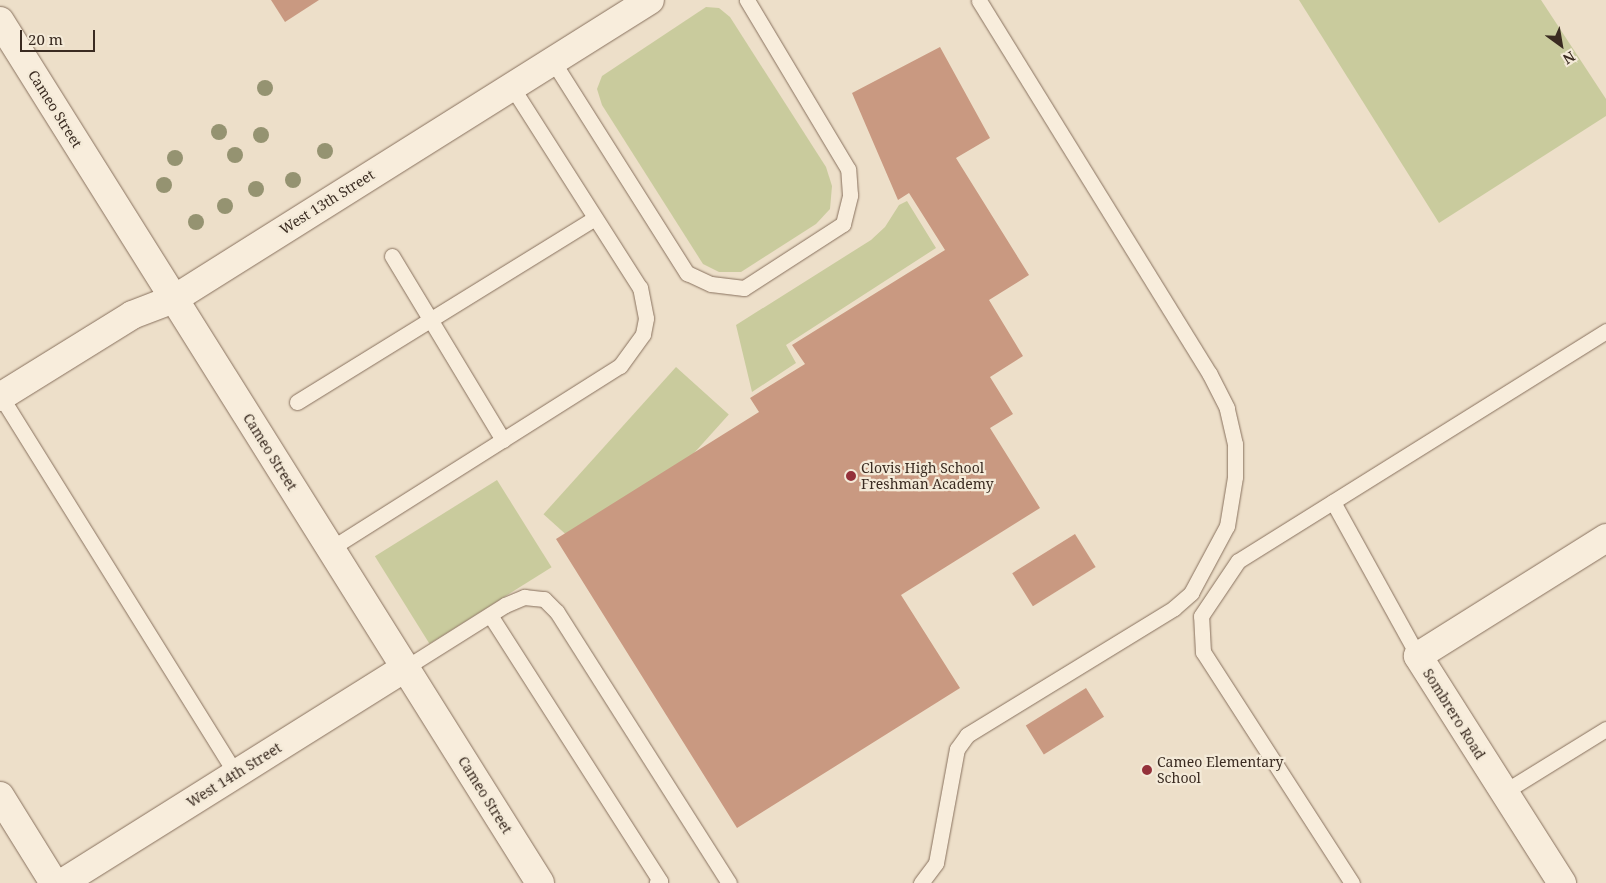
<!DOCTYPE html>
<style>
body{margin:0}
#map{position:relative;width:1606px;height:883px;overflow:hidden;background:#eddfc9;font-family:"Noto Serif",serif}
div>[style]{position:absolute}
.green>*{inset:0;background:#c9cb9d;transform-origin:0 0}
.building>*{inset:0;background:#c99981;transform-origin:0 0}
.roads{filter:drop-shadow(0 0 1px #88715e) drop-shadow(0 0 1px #88715e)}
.service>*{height:15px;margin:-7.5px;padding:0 7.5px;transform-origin:7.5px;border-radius:7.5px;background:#f8eddc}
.minor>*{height:28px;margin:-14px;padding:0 14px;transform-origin:14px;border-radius:14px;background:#f8eddc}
.tertiary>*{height:28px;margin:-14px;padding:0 14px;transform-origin:14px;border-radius:14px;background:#f8eddc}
.trees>*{width:16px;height:16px;margin:-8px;border-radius:50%;background:#959371}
.dots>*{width:14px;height:14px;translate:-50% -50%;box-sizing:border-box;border:2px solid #f4ead8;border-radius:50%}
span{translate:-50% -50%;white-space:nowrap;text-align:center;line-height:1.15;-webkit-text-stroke:4.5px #f4ead8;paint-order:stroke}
.street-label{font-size:14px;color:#3a2b21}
.poi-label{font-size:14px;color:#3a2b21}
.left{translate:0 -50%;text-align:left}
.north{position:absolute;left:1536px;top:20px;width:50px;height:50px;-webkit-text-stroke:4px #f4ead8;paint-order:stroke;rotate:148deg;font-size:14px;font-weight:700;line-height:20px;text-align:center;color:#3a2b21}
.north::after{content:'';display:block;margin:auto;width:18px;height:22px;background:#3a2b21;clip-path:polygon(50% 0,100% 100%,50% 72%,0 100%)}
.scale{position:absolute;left:20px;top:30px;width:75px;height:22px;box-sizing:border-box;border:2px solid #3a2b21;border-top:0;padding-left:6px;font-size:15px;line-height:18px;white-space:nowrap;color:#3a2b21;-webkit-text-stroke:4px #f4ead8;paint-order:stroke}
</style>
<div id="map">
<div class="green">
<div style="clip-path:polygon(1299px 0,1541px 0,1606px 99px,1606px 116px,1439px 223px)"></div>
<div style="clip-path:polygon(706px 7px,719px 8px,730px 17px,826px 167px,832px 186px,830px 209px,816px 224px,741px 272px,719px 272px,703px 264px,602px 105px,597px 89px,602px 76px)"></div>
<div style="clip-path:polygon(907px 201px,936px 248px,786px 345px,796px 363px,752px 392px,736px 325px,871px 240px,885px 227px,899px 205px)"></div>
<div style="left:676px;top:367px;width:71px;height:198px;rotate:42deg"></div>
<div style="left:497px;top:480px;width:103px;height:144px;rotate:58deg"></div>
</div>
<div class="building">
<div style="clip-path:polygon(271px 0,319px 0,285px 22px)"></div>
<div style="clip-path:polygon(940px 47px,990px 138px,956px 158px,1029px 275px,989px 300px,1023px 356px,990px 377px,1013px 414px,990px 428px,1040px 508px,901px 595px,960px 688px,737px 828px,556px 539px,759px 412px,750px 398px,805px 364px,792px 345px,945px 250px,909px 193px,898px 200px,852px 93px)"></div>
<div style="left:1075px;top:534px;width:39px;height:74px;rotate:58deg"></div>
<div style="left:1086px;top:688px;width:34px;height:71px;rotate:58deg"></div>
</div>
<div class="roads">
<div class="service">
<div style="left:554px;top:63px;width:249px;rotate:57.7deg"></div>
<div style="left:687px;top:273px;width:26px;rotate:25deg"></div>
<div style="left:711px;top:284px;width:33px;rotate:7deg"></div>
<div style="left:744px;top:288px;width:118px;rotate:-32.9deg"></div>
<div style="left:843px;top:224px;width:30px;rotate:-76deg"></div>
<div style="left:850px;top:195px;width:26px;rotate:-94deg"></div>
<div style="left:848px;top:169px;width:197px;rotate:-120.9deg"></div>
<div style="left:392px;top:256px;width:215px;rotate:58.9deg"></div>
<div style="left:0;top:395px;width:446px;rotate:58.1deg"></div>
<div style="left:297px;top:402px;width:350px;rotate:-31.7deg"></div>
<div style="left:1333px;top:502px;width:176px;rotate:61.1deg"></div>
<div style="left:330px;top:549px;width:343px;rotate:-32.3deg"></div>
<div style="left:620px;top:366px;width:39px;rotate:-54deg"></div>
<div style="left:643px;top:334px;width:16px;rotate:-79deg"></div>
<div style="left:646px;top:318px;width:31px;rotate:-101deg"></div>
<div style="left:640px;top:288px;width:238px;rotate:-122.5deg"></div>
<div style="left:490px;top:615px;width:316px;rotate:57.4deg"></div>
<div style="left:660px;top:881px;width:4px;rotate:146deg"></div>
<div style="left:405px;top:668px;width:118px;rotate:-32.2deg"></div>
<div style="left:505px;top:605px;width:21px;rotate:-23deg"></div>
<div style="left:524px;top:597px;width:20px;rotate:6deg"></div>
<div style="left:544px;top:599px;width:18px;rotate:45deg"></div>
<div style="left:557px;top:612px;width:321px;rotate:57.6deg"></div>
<div style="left:1504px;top:792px;width:120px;rotate:-31.7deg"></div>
<div style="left:921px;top:883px;width:25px;rotate:-53deg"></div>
<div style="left:936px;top:863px;width:116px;rotate:-79.6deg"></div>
<div style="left:957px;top:749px;width:17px;rotate:-54deg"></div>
<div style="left:967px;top:735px;width:243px;rotate:-31.5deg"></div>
<div style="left:1174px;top:608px;width:23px;rotate:-41deg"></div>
<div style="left:1191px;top:593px;width:76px;rotate:-61.8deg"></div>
<div style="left:1227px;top:526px;width:50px;rotate:-80.7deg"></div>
<div style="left:1235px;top:477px;width:33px;rotate:-90deg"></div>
<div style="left:1235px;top:444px;width:37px;rotate:-103deg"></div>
<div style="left:1227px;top:408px;width:39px;rotate:-117deg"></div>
<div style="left:1209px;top:373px;width:438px;rotate:-121.7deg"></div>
<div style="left:1352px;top:883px;width:275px;rotate:-122.8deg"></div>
<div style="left:1203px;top:652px;width:36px;rotate:-93deg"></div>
<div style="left:1201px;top:616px;width:66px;rotate:-56.1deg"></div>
<div style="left:1238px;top:561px;width:434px;rotate:-32deg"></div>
</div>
<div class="minor">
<div style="left:0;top:397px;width:155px;rotate:-31.8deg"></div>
<div style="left:132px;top:315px;width:45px;rotate:-20.9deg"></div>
<div style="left:174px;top:299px;width:562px;rotate:-32.14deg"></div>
<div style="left:0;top:796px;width:102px;rotate:58.2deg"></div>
<div style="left:1562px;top:883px;width:269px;rotate:-122.4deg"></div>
<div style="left:1418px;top:656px;width:222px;rotate:-32.1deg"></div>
</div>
<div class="tertiary">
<div style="left:0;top:21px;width:1017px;rotate:57.93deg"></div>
<div style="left:62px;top:883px;width:405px;rotate:-32.1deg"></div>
</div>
</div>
<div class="trees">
<div style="left:265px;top:88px"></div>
<div style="left:219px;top:132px"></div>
<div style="left:261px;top:135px"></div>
<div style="left:325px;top:151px"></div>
<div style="left:235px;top:155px"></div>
<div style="left:175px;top:158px"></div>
<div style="left:293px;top:180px"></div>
<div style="left:164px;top:185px"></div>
<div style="left:256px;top:189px"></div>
<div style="left:225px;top:206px"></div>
<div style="left:196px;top:222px"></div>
</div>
<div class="dots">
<div style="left:851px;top:476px;background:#94313a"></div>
<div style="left:1147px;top:770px;background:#94313a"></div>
</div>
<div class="street-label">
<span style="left:55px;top:109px;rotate:58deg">Cameo Street</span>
<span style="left:327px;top:202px;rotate:-32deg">West 13th Street</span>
<span style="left:270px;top:452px;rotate:58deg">Cameo Street</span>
<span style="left:1454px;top:714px;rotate:58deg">Sombrero Road</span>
<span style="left:234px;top:775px;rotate:-32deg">West 14th Street</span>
<span style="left:485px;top:795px;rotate:58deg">Cameo Street</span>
</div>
<div class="poi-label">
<span class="left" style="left:861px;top:476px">Clovis High School<br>Freshman Academy</span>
<span class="left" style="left:1157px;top:770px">Cameo Elementary<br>School</span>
</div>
<div class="north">N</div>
<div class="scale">20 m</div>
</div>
